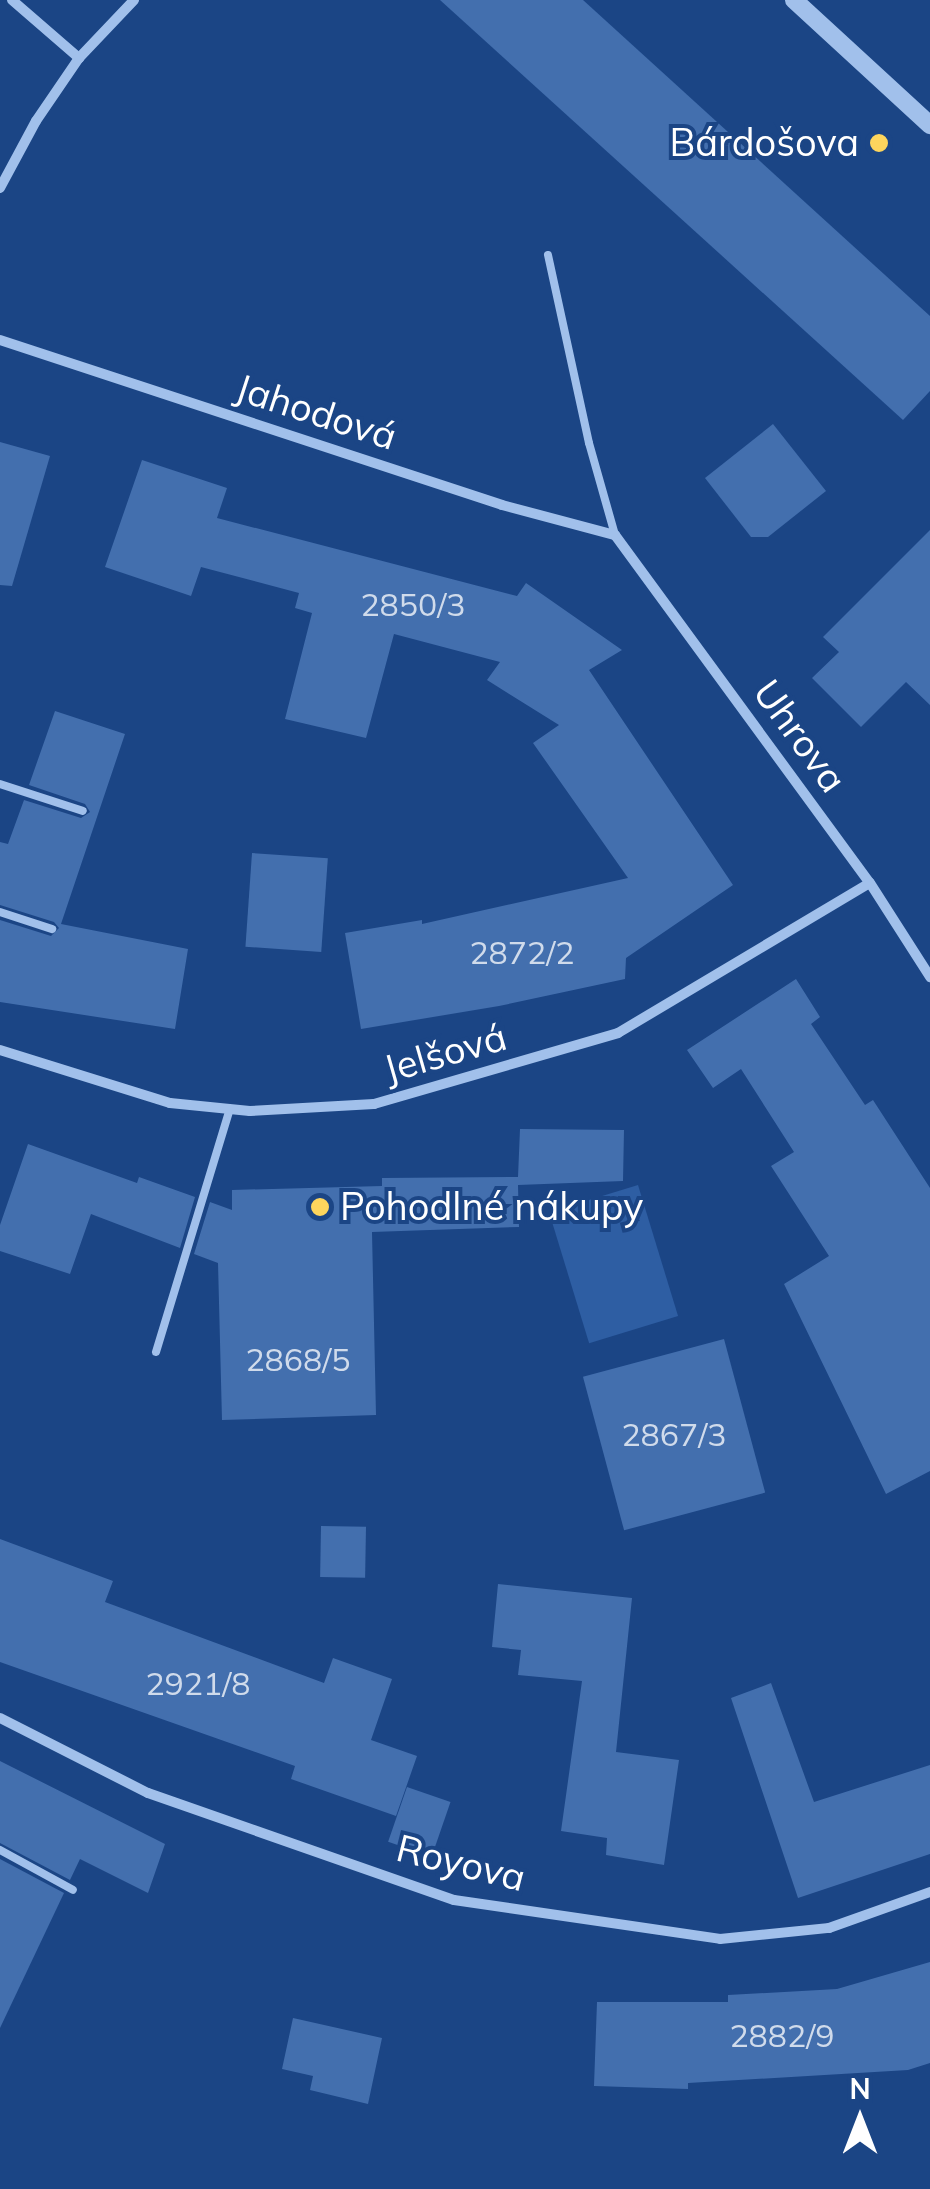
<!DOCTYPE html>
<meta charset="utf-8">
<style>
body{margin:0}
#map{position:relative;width:930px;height:2189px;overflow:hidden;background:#1b4585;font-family:Mulish,sans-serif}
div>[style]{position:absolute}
.green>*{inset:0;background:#2e5ea3;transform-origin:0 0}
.building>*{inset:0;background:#436fae;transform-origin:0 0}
.service>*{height:8px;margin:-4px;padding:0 4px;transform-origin:4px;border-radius:4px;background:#a1c0eb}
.minor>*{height:10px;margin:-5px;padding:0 5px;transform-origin:5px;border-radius:5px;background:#a1c0eb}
.tertiary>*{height:18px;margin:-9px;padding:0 9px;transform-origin:9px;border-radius:9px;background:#a1c0eb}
.dots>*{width:28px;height:28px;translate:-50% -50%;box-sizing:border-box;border:5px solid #1b4585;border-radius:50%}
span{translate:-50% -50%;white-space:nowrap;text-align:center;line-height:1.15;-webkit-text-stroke:8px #1b4585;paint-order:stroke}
.number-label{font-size:32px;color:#d0dbeb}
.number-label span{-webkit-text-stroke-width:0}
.poi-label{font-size:38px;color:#fff}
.right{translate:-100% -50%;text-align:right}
.left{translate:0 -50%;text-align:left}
.street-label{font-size:38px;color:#fff}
.north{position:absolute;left:810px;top:2069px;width:100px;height:100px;-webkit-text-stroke:8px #1b4585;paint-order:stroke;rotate:0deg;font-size:28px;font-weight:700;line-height:40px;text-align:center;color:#fff}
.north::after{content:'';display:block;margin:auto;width:35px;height:45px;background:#fff;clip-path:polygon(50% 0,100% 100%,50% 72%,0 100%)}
</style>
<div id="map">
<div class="green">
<div style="left:638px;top:1185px;width:137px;height:93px;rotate:73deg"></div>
</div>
<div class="building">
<div style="clip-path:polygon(440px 0,583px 0,930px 316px,930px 391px,903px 420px)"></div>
<div style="clip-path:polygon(773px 424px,826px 491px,768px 537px,751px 537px,705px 478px)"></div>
<div style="clip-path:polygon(0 442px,50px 456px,12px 586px,0 585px)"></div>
<div style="clip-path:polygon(142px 460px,227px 488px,217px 518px,517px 596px,526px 583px,622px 650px,589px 670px,733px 885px,626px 958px,625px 979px,499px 1006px,361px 1029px,345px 933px,422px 920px,422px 924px,628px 878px,533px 743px,559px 725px,487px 680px,500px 662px,394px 634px,366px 738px,285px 719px,312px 613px,295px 608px,299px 593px,201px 567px,191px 596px,105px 567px)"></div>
<div style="clip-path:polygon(930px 530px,930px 705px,906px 682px,861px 727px,812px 678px,839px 652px,823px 637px)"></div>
<div style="clip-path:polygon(55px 711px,125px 734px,61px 924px,188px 949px,175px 1029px,0 1002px,0 920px,51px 936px,59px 928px,54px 922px,0 905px,0 842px,8px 844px,24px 800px,81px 818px,90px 812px,85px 804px,29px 785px)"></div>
<div style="left:252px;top:853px;width:76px;height:94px;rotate:4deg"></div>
<div style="clip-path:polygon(796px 979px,820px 1017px,811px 1024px,865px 1105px,873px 1100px,930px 1188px,930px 1471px,886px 1494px,784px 1284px,829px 1256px,771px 1166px,794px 1152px,741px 1069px,713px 1088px,687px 1050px)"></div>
<div style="clip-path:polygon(520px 1129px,624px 1130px,623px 1181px,518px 1185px,519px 1227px,372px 1232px,376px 1415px,222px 1420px,218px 1263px,194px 1254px,210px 1202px,232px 1210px,232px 1190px,382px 1186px,382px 1178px,518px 1177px)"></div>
<div style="clip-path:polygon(28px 1144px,137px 1183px,139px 1177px,195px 1197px,180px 1248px,91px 1214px,70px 1274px,0 1251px,0 1225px)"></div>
<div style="left:724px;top:1339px;width:159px;height:146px;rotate:75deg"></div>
<div style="left:321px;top:1526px;width:45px;height:51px;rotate:1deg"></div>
<div style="clip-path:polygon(0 1539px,113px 1581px,105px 1602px,324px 1683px,333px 1658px,392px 1679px,371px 1740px,417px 1756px,396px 1816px,291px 1779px,295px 1766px,0 1662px)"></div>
<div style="clip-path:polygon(498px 1584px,632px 1598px,616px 1752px,679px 1760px,664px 1865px,606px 1855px,607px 1838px,561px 1831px,582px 1681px,518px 1675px,521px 1650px,492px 1647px)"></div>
<div style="clip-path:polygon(771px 1683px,814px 1802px,930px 1765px,930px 1854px,798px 1898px,731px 1698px)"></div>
<div style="clip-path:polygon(0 1761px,165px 1844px,148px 1893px,80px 1859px,70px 1880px,0 1843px)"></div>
<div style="left:407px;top:1787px;width:46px;height:58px;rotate:19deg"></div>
<div style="clip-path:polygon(0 1859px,64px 1893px,0 2028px)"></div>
<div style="clip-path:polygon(930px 1962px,930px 2063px,908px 2070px,688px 2083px,688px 2089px,594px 2086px,597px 2002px,728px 2002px,728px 1995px,837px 1989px)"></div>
<div style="clip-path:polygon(293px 2018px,382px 2038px,368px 2104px,310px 2090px,313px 2076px,282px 2069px)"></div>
</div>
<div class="service">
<div style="left:548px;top:255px;width:192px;rotate:77.7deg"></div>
<div style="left:589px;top:443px;width:96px;rotate:74.2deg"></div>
<div style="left:0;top:784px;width:87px;rotate:18deg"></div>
<div style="left:0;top:912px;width:55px;rotate:18.1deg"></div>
<div style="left:156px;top:1352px;width:254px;rotate:-73.1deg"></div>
<div style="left:0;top:1850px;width:83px;rotate:28.7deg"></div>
</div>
<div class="minor">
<div style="left:12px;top:0;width:89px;rotate:40.9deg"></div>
<div style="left:0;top:188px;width:76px;rotate:-61.8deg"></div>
<div style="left:36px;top:121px;width:76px;rotate:-55.7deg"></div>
<div style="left:79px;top:58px;width:80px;rotate:-46.5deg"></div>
<div style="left:0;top:340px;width:528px;rotate:18.19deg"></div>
<div style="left:502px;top:505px;width:117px;rotate:14.9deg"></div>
<div style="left:615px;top:535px;width:431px;rotate:53.8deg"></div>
<div style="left:870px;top:883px;width:112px;rotate:57.4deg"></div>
<div style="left:0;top:1050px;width:178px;rotate:17.3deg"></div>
<div style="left:170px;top:1103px;width:80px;rotate:5.7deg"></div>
<div style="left:250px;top:1111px;width:124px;rotate:-3.2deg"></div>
<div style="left:374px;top:1104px;width:254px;rotate:-16.2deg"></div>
<div style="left:618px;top:1033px;width:293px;rotate:-30.8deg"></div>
<div style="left:0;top:1718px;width:166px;rotate:26.9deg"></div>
<div style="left:148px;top:1793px;width:324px;rotate:19.3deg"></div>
<div style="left:454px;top:1900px;width:269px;rotate:8.3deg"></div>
<div style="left:720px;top:1939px;width:110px;rotate:-5.8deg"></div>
<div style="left:829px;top:1928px;width:107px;rotate:-19.6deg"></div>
</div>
<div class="tertiary">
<div style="left:794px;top:0;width:185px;rotate:42.6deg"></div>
</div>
<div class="dots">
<div style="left:879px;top:143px;background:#fdd55d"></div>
<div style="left:320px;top:1207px;background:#fdd55d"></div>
</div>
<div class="number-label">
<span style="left:413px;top:604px">2850/3</span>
<span style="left:522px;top:952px">2872/2</span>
<span style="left:298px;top:1359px">2868/5</span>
<span style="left:674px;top:1434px">2867/3</span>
<span style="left:198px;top:1683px">2921/8</span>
<span style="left:782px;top:2035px">2882/9</span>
</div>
<div class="poi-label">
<span class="right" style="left:859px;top:143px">Bárdošova</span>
<span class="left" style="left:340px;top:1207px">Pohodlné nákupy</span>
</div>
<div class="street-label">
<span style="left:316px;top:412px;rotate:18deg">Jahodová</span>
<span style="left:800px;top:736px;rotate:54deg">Uhrova</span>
<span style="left:445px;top:1053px;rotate:-16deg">Jelšová</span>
<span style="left:461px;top:1863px;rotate:14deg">Royova</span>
</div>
<div class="north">N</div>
</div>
